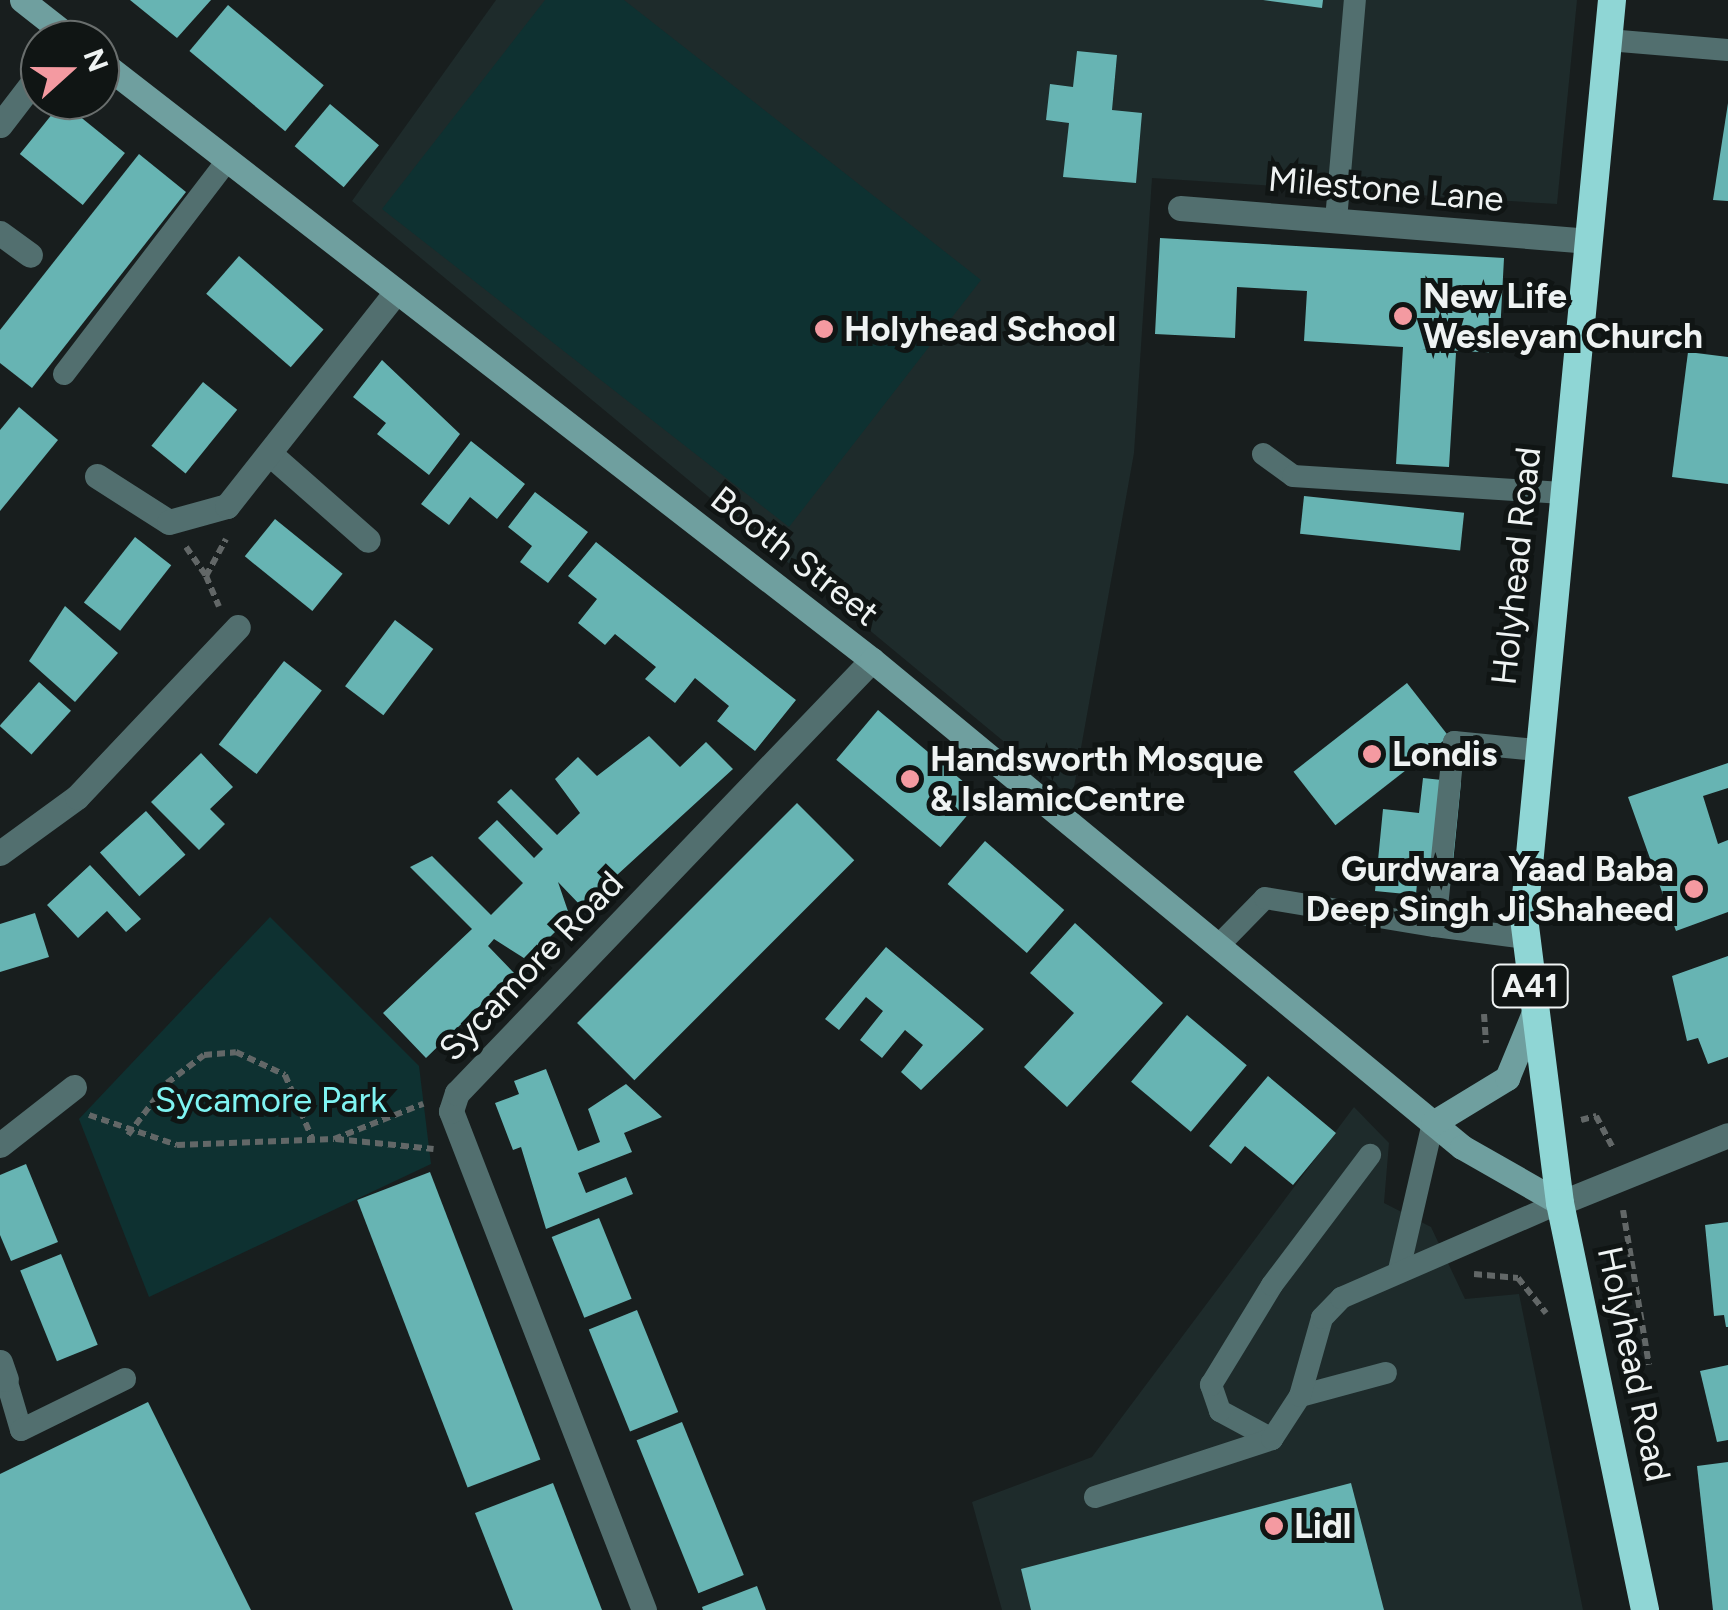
<!DOCTYPE html>
<style>
body{margin:0}
#map{position:relative;width:1728px;height:1610px;overflow:hidden;background:#181e1e;font-family:Figtree,sans-serif}
div>[style]{position:absolute}
.built>*{inset:0;background:#1e2b2b}
.green>*{inset:0;background:#0e3131}
.building>*{inset:0;background:#67b4b3;transform-origin:0 0}
.path>*{height:6px;margin-top:-3px;transform-origin:0;background:repeating-linear-gradient(90deg,#626767 0 8px,transparent 0 13px)}
.service>*{height:22px;margin:-11px;padding:0 11px;transform-origin:11px;border-radius:11px;background:#526f6f}
.minor>*{height:25px;margin:-12.5px;padding:0 12.5px;transform-origin:12.5px;border-radius:12.5px;background:#526f6f}
.secondary>*{height:25px;margin:-12.5px;padding:0 12.5px;transform-origin:12.5px;border-radius:12.5px;background:#6f9f9f}
.trunk>*{height:28px;margin:-14px;padding:0 14px;transform-origin:14px;border-radius:14px;background:#8fd6d5}
.dots>*{width:28px;height:28px;translate:-50% -50%;box-sizing:border-box;border:5px solid #101514;border-radius:50%}
span{translate:-50% -50%;white-space:nowrap;text-align:center;line-height:1.15;-webkit-text-stroke:10px #101514;paint-order:stroke}
.shield-label span{padding:2px 8px;background:#101514;border:2px solid;border-radius:8px;-webkit-text-stroke-width:0}
.shield-label{font-size:32px;color:#eff3f3;font-weight:700}
.street-label{font-size:35px;color:#eff3f3}
.poi-label{font-size:35px;color:#eff3f3;font-weight:700}
.left{translate:0 -50%;text-align:left}
.right{translate:-100% -50%;text-align:right}
.park-label{font-size:35px;color:#7ff4f3}
.north{position:absolute;left:20px;top:20px;width:100px;height:100px;box-sizing:border-box;background:#101514;border:2px solid #696e6d;border-radius:50%;rotate:69deg;font-size:28px;font-weight:700;line-height:40px;text-align:center;color:#eff3f3}
.north::after{content:'';display:block;margin:auto;width:35px;height:45px;background:#f49aa1;clip-path:polygon(50% 0,100% 100%,50% 72%,0 100%)}
</style>
<div id="map">
<div class="built">
<div style="clip-path:polygon(496px 0,1577px 0,1557px 204px,1152px 178px,1134px 453px,1072px 798px,352px 201px)"></div>
<div style="clip-path:polygon(1354px 1107px,1389px 1143px,1384px 1203px,1431px 1227px,1465px 1299px,1519px 1294px,1583px 1610px,1002px 1610px,972px 1502px,1092px 1457px)"></div>
</div>
<div class="green">
<div style="clip-path:polygon(545px 0,624px 0,981px 280px,789px 527px,382px 209px)"></div>
<div style="clip-path:polygon(270px 917px,419px 1066px,431px 1164px,149px 1297px,79px 1119px)"></div>
</div>
<div class="building">
<div style="clip-path:polygon(130px 0,211px 0,177px 38px)"></div>
<div style="clip-path:polygon(1263px 0,1323px 0,1322px 8px)"></div>
<div style="left:228px;top:5px;width:125px;height:60px;rotate:40deg"></div>
<div style="clip-path:polygon(1077px 51px,1117px 55px,1112px 110px,1142px 113px,1136px 183px,1063px 177px,1069px 123px,1046px 120px,1050px 84px,1073px 87px)"></div>
<div style="left:62px;top:102px;width:81px;height:67px;rotate:39deg"></div>
<div style="clip-path:polygon(1728px 103px,1728px 201px,1713px 200px)"></div>
<div style="left:330px;top:104px;width:64px;height:55px;rotate:40deg"></div>
<div style="clip-path:polygon(139px 154px,186px 192px,32px 388px,0 363px,0 330px)"></div>
<div style="clip-path:polygon(1160px 238px,1504px 258px,1499px 353px,1422px 349px,1456px 353px,1449px 467px,1396px 464px,1403px 347px,1304px 341px,1307px 291px,1237px 287px,1235px 338px,1155px 334px)"></div>
<div style="left:239px;top:256px;width:112px;height:50px;rotate:41deg"></div>
<div style="clip-path:polygon(1688px 352px,1728px 357px,1728px 484px,1672px 477px)"></div>
<div style="clip-path:polygon(382px 360px,460px 434px,429px 475px,377px 434px,386px 423px,353px 397px)"></div>
<div style="left:203px;top:382px;width:44px;height:82px;rotate:39deg"></div>
<div style="clip-path:polygon(19px 407px,58px 440px,0 511px,0 430px)"></div>
<div style="clip-path:polygon(471px 441px,525px 484px,497px 519px,470px 497px,449px 525px,421px 504px)"></div>
<div style="clip-path:polygon(535px 492px,588px 532px,548px 583px,520px 562px,532px 546px,508px 527px)"></div>
<div style="left:1304px;top:496px;width:161px;height:38px;rotate:6deg"></div>
<div style="left:275px;top:519px;width:87px;height:48px;rotate:39deg"></div>
<div style="left:135px;top:537px;width:46px;height:83px;rotate:38deg"></div>
<div style="clip-path:polygon(596px 542px,796px 700px,755px 751px,717px 721px,729px 706px,695px 678px,675px 703px,645px 679px,656px 667px,615px 634px,605px 645px,578px 623px,597px 599px,568px 576px)"></div>
<div style="clip-path:polygon(65px 606px,118px 653px,75px 702px,29px 661px)"></div>
<div style="left:395px;top:620px;width:48px;height:83px;rotate:37deg"></div>
<div style="left:284px;top:661px;width:48px;height:106px;rotate:38deg"></div>
<div style="left:39px;top:682px;width:43px;height:59px;rotate:42deg"></div>
<div style="left:1407px;top:683px;width:68px;height:144px;rotate:52deg"></div>
<div style="left:878px;top:710px;width:136px;height:65px;rotate:40deg"></div>
<div style="clip-path:polygon(649px 736px,680px 767px,706px 742px,733px 769px,582px 907px,558px 882px,570px 917px,527px 960px,494px 939px,488px 946px,514px 973px,426px 1058px,383px 1013px,472px 929px,410px 867px,432px 856px,491px 915px,523px 883px,478px 838px,497px 820px,534px 858px,543px 849px,497px 802px,511px 789px,557px 835px,580px 813px,555px 779px,578px 757px,597px 776px)"></div>
<div style="clip-path:polygon(201px 753px,233px 787px,210px 809px,225px 824px,199px 850px,151px 802px)"></div>
<div style="clip-path:polygon(1728px 763px,1728px 788px,1703px 796px,1718px 844px,1728px 840px,1728px 912px,1676px 931px,1628px 797px)"></div>
<div style="clip-path:polygon(1423px 778px,1461px 782px,1453px 863px,1419px 859px,1416px 895px,1375px 891px,1383px 809px,1419px 813px)"></div>
<div style="left:797px;top:803px;width:81px;height:311px;rotate:45deg"></div>
<div style="left:146px;top:811px;width:59px;height:62px;rotate:48deg"></div>
<div style="left:985px;top:841px;width:105px;height:57px;rotate:41deg"></div>
<div style="clip-path:polygon(90px 865px,141px 919px,126px 932px,107px 911px,78px 938px,47px 905px)"></div>
<div style="clip-path:polygon(35px 913px,49px 957px,0 972px,0 924px)"></div>
<div style="clip-path:polygon(1075px 923px,1163px 1003px,1067px 1107px,1024px 1067px,1074px 1013px,1030px 973px)"></div>
<div style="clip-path:polygon(886px 947px,984px 1029px,921px 1090px,901px 1072px,923px 1045px,905px 1030px,882px 1058px,860px 1040px,883px 1011px,866px 997px,839px 1030px,825px 1019px)"></div>
<div style="clip-path:polygon(1728px 956px,1728px 1057px,1708px 1064px,1698px 1038px,1687px 1041px,1672px 976px)"></div>
<div style="left:1187px;top:1015px;width:78px;height:87px;rotate:40deg"></div>
<div style="clip-path:polygon(546px 1069px,578px 1151px,600px 1142px,588px 1109px,626px 1084px,662px 1117px,624px 1133px,632px 1152px,578px 1173px,586px 1193px,626px 1177px,633px 1194px,546px 1229px,521px 1147px,513px 1150px,495px 1103px,519px 1094px,514px 1081px)"></div>
<div style="clip-path:polygon(1268px 1076px,1336px 1133px,1293px 1185px,1245px 1146px,1231px 1164px,1209px 1146px)"></div>
<div style="clip-path:polygon(26px 1164px,58px 1242px,11px 1261px,0 1235px,0 1175px)"></div>
<div style="left:430px;top:1172px;width:308px;height:78px;rotate:69deg"></div>
<div style="left:599px;top:1218px;width:87px;height:51px;rotate:68deg"></div>
<div style="clip-path:polygon(1728px 1222px,1728px 1327px,1726px 1327px,1724px 1315px,1714px 1316px,1705px 1225px)"></div>
<div style="left:61px;top:1254px;width:98px;height:44px;rotate:68deg"></div>
<div style="left:637px;top:1310px;width:110px;height:52px;rotate:68deg"></div>
<div style="clip-path:polygon(1728px 1365px,1728px 1440px,1717px 1442px,1700px 1371px)"></div>
<div style="clip-path:polygon(148px 1402px,251px 1610px,0 1610px,0 1474px)"></div>
<div style="left:682px;top:1422px;width:165px;height:49px;rotate:68deg"></div>
<div style="clip-path:polygon(1728px 1462px,1728px 1610px,1713px 1610px,1697px 1466px)"></div>
<div style="clip-path:polygon(553px 1483px,602px 1610px,513px 1610px,475px 1513px)"></div>
<div style="clip-path:polygon(1351px 1483px,1384px 1610px,1031px 1610px,1021px 1569px)"></div>
<div style="clip-path:polygon(757px 1586px,766px 1610px,703px 1610px,702px 1607px)"></div>
</div>
<div class="path">
<div style="left:186px;top:547px;width:35px;rotate:55deg"></div>
<div style="left:206px;top:576px;width:42px;rotate:-61.6deg"></div>
<div style="left:206px;top:576px;width:33px;rotate:67deg"></div>
<div style="left:1484px;top:1014px;width:29px;rotate:86deg"></div>
<div style="left:89px;top:1115px;width:93px;rotate:18.8deg"></div>
<div style="left:177px;top:1145px;width:157px;rotate:-2.2deg"></div>
<div style="left:334px;top:1139px;width:96px;rotate:-21.5deg"></div>
<div style="left:1581px;top:1120px;width:16px;rotate:-15deg"></div>
<div style="left:1596px;top:1116px;width:36px;rotate:62deg"></div>
<div style="left:128px;top:1135px;width:65px;rotate:-53.1deg"></div>
<div style="left:167px;top:1083px;width:46px;rotate:-37.1deg"></div>
<div style="left:204px;top:1055px;width:32px;rotate:-5deg"></div>
<div style="left:236px;top:1052px;width:54px;rotate:25.1deg"></div>
<div style="left:285px;top:1075px;width:69px;rotate:66.8deg"></div>
<div style="left:336px;top:1139px;width:98px;rotate:5.9deg"></div>
<div style="left:1623px;top:1210px;width:157px;rotate:80.5deg"></div>
<div style="left:1474px;top:1274px;width:44px;rotate:5.2deg"></div>
<div style="left:1518px;top:1278px;width:45px;rotate:51.3deg"></div>
</div>
<div class="service">
<div style="left:1608px;top:40px;width:120px;rotate:4.8deg"></div>
<div style="left:1336px;top:220px;width:221px;rotate:-85.1deg"></div>
<div style="left:64px;top:374px;width:268px;rotate:-52.6deg"></div>
<div style="left:1263px;top:454px;width:37px;rotate:36deg"></div>
<div style="left:1293px;top:476px;width:270px;rotate:3.6deg"></div>
<div style="left:1435px;top:926px;width:92px;rotate:7.5deg"></div>
<div style="left:1218px;top:946px;width:67px;rotate:-45.6deg"></div>
<div style="left:1265px;top:898px;width:172px;rotate:9.4deg"></div>
<div style="left:1435px;top:926px;width:185px;rotate:-84.1deg"></div>
<div style="left:1454px;top:742px;width:81px;rotate:5.6deg"></div>
<div style="left:1399px;top:1270px;width:151px;rotate:-77deg"></div>
<div style="left:6px;top:1379px;width:53px;rotate:73.6deg"></div>
<div style="left:21px;top:1430px;width:116px;rotate:-26.1deg"></div>
<div style="left:1300px;top:1396px;width:89px;rotate:-15deg"></div>
<div style="left:1272px;top:1439px;width:59px;rotate:-151.7deg"></div>
<div style="left:1220px;top:1411px;width:28px;rotate:-109deg"></div>
<div style="left:1211px;top:1385px;width:117px;rotate:-58.6deg"></div>
<div style="left:1272px;top:1285px;width:163px;rotate:-53deg"></div>
<div style="left:1095px;top:1497px;width:186px;rotate:-18.1deg"></div>
<div style="left:1272px;top:1439px;width:51px;rotate:-56.9deg"></div>
<div style="left:1300px;top:1396px;width:81px;rotate:-74.2deg"></div>
<div style="left:1322px;top:1318px;width:28px;rotate:-46deg"></div>
<div style="left:1341px;top:1298px;width:239px;rotate:-23.5deg"></div>
</div>
<div class="minor">
<div style="left:0;top:125px;width:66px;rotate:-52.4deg"></div>
<div style="left:1180px;top:208px;width:408px;rotate:4.6deg"></div>
<div style="left:0;top:233px;width:37px;rotate:36deg"></div>
<div style="left:270px;top:454px;width:130px;rotate:41.3deg"></div>
<div style="left:97px;top:476px;width:85px;rotate:32.6deg"></div>
<div style="left:169px;top:522px;width:60px;rotate:-15.4deg"></div>
<div style="left:227px;top:506px;width:273px;rotate:-51.7deg"></div>
<div style="left:0;top:853px;width:95px;rotate:-36deg"></div>
<div style="left:77px;top:797px;width:234px;rotate:-46.6deg"></div>
<div style="left:0;top:1145px;width:94px;rotate:-38.1deg"></div>
<div style="left:1560px;top:1203px;width:181px;rotate:-22deg"></div>
<div style="left:0;top:1362px;width:18px;rotate:71deg"></div>
<div style="left:644px;top:1610px;width:535px;rotate:-111.15deg"></div>
<div style="left:451px;top:1111px;width:19px;rotate:-72deg"></div>
<div style="left:457px;top:1093px;width:600px;rotate:-46.22deg"></div>
</div>
<div class="secondary">
<div style="left:22px;top:0;width:65px;rotate:38.1deg"></div>
<div style="left:100px;top:61px;width:977px;rotate:37.81deg"></div>
<div style="left:872px;top:660px;width:765px;rotate:39.54deg"></div>
<div style="left:1462px;top:1147px;width:113px;rotate:29.7deg"></div>
<div style="left:1433px;top:1123px;width:87px;rotate:-31.3deg"></div>
<div style="left:1507px;top:1078px;width:68px;rotate:-67.6deg"></div>
</div>
<div class="trunk">
<div style="left:1612px;top:0;width:922px;rotate:95.48deg"></div>
<div style="left:1524px;top:918px;width:287px;rotate:82.8deg"></div>
<div style="left:1560px;top:1203px;width:416px;rotate:78.2deg"></div>
</div>
<div class="dots">
<div style="left:1403px;top:316px;background:#f49aa1"></div>
<div style="left:824px;top:329px;background:#f49aa1"></div>
<div style="left:1372px;top:754px;background:#f49aa1"></div>
<div style="left:910px;top:779px;background:#f49aa1"></div>
<div style="left:1694px;top:889px;background:#f49aa1"></div>
<div style="left:1274px;top:1526px;background:#f49aa1"></div>
</div>
<div class="shield-label">
<span style="left:1530px;top:986px">A41</span>
</div>
<div class="street-label">
<span style="left:1386px;top:189px;rotate:5deg">Milestone Lane</span>
<span style="left:795px;top:556px;rotate:38deg">Booth Street</span>
<span style="left:1516px;top:566px;rotate:-84deg">Holyhead Road</span>
<span style="left:531px;top:966px;rotate:-46deg">Sycamore Road</span>
<span style="left:1634px;top:1364px;rotate:78deg">Holyhead Road</span>
</div>
<div class="poi-label">
<span class="left" style="left:1423px;top:316px">New Life<br>Wesleyan Church</span>
<span class="left" style="left:844px;top:329px">Holyhead School</span>
<span class="left" style="left:1392px;top:754px">Londis</span>
<span class="left" style="left:930px;top:779px">Handsworth Mosque<br>&amp; IslamicCentre</span>
<span class="right" style="left:1674px;top:889px">Gurdwara Yaad Baba<br>Deep Singh Ji Shaheed</span>
<span class="left" style="left:1294px;top:1526px">Lidl</span>
</div>
<div class="park-label">
<span style="left:271px;top:1100px">Sycamore Park</span>
</div>
<div class="north">N</div>
</div>
